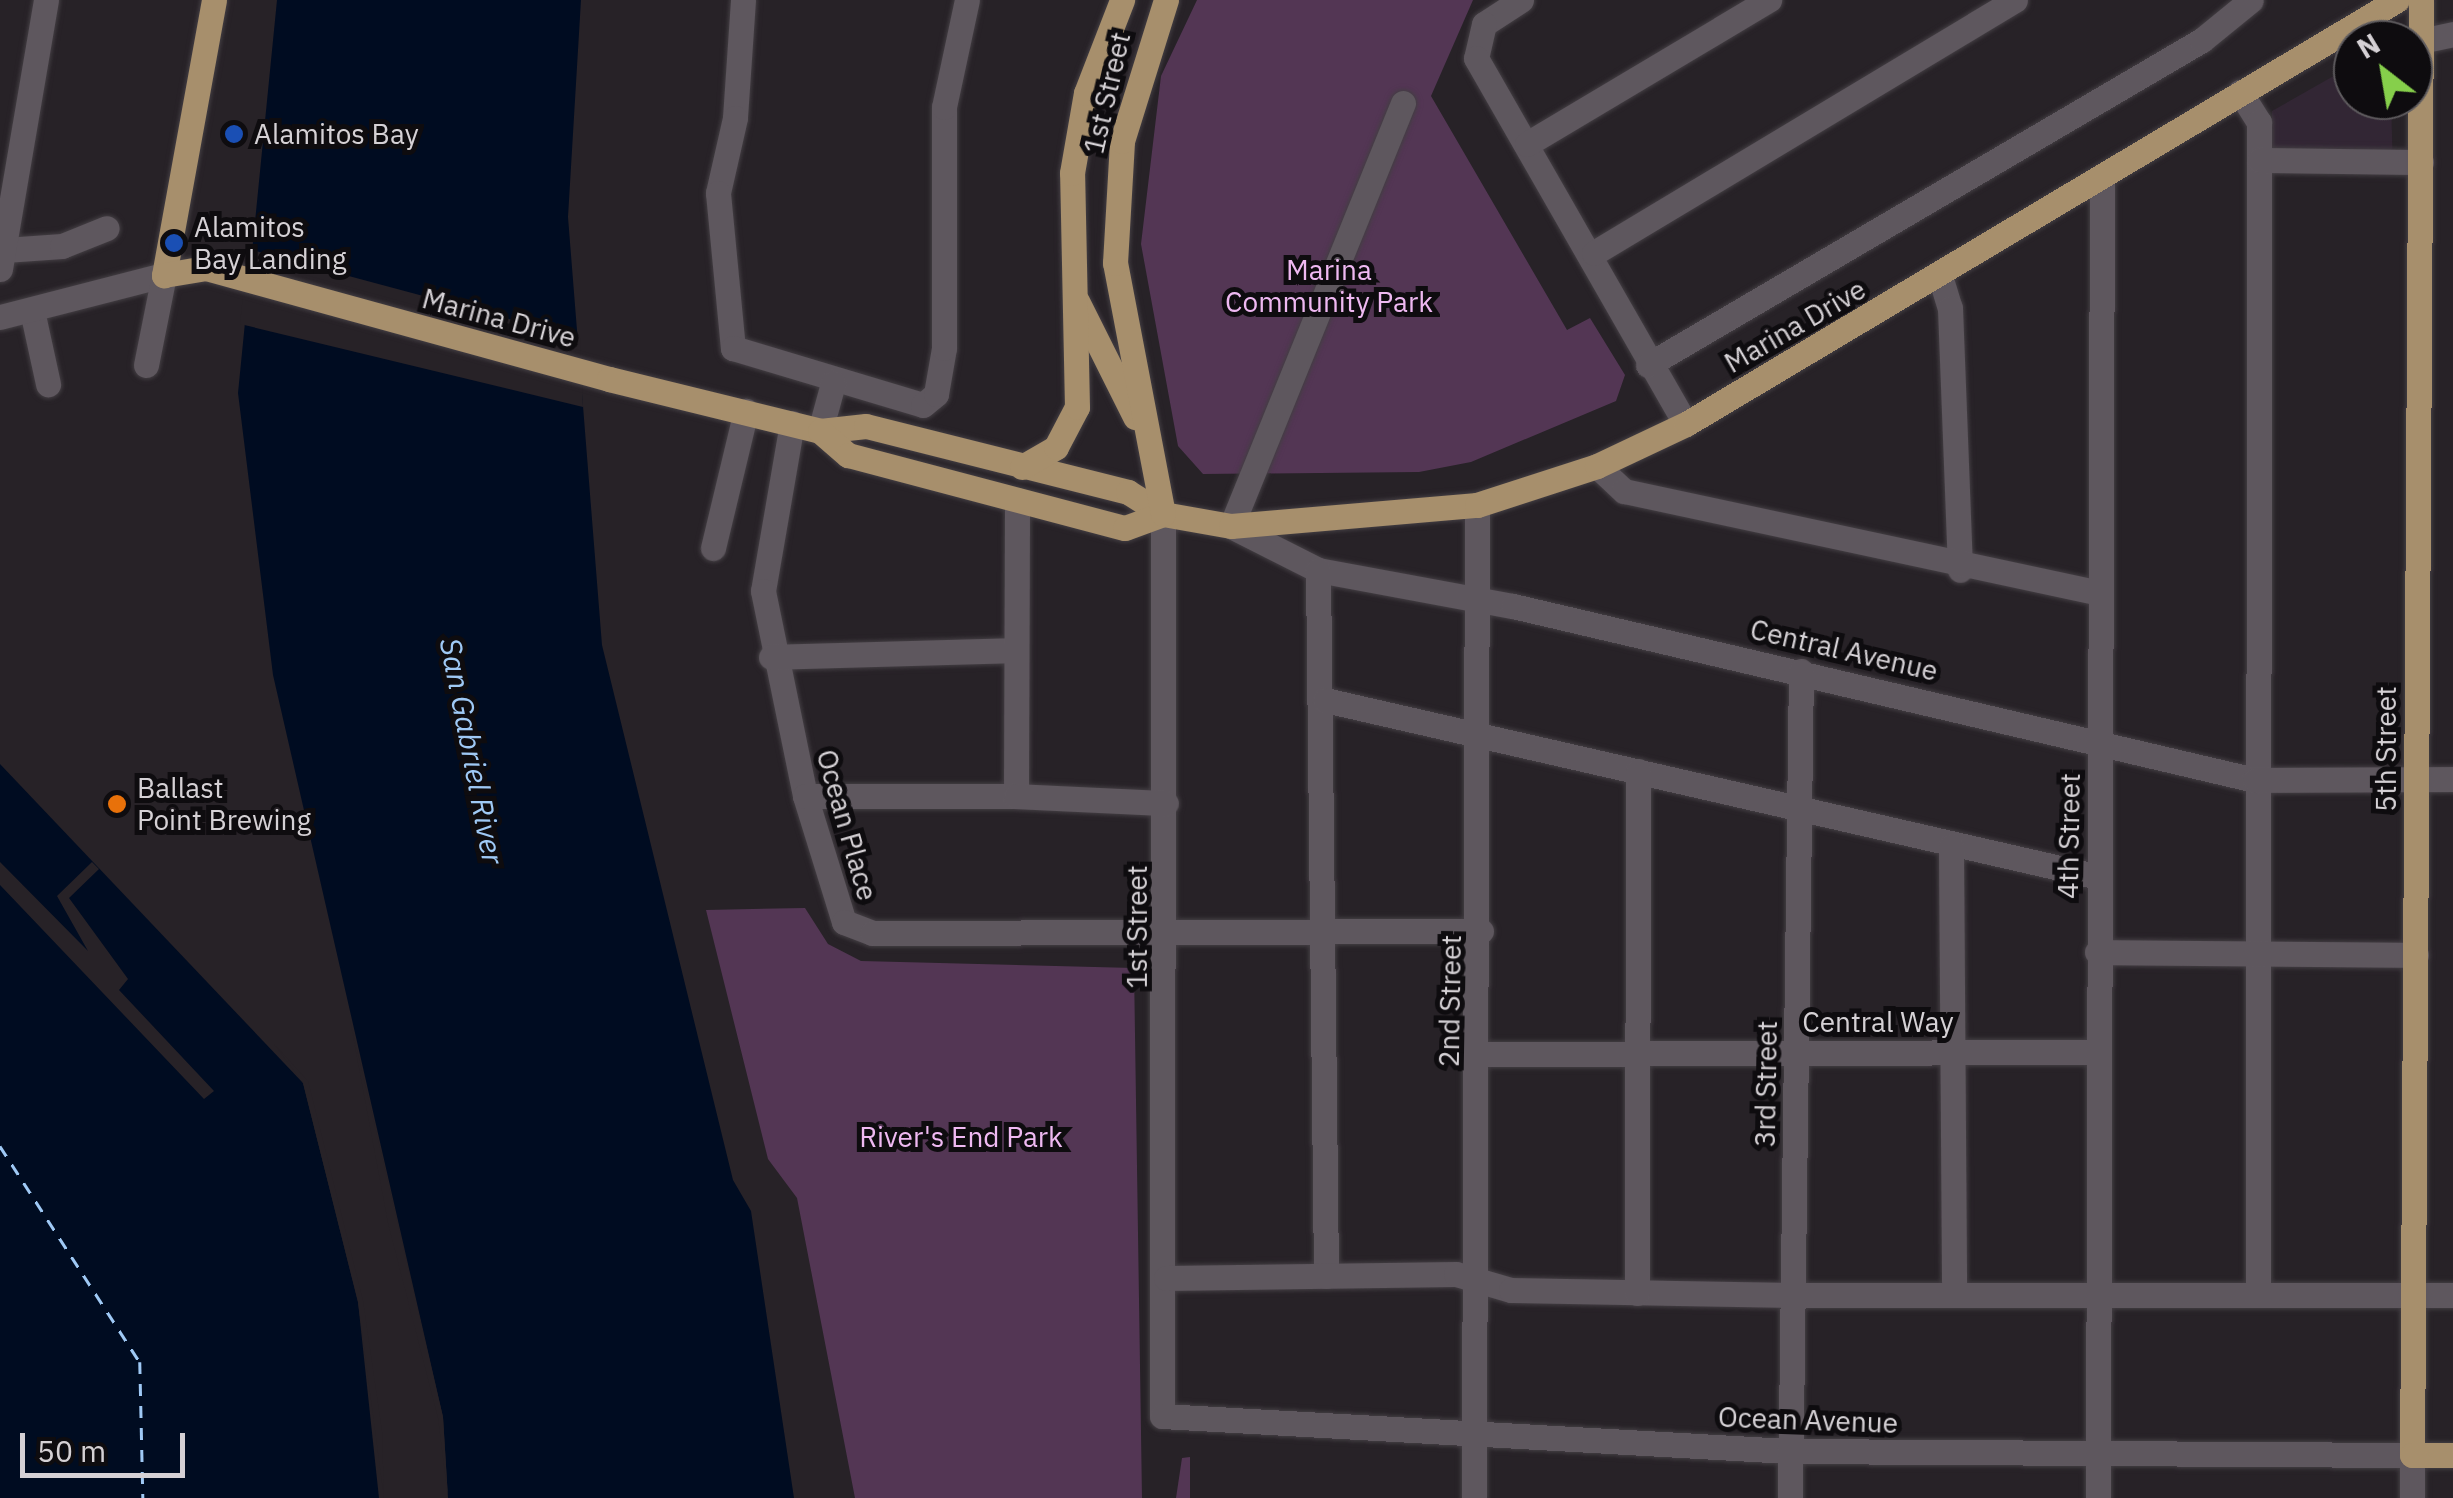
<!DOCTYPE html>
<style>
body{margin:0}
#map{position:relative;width:2453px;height:1498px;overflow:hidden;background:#272227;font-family:"IBM Plex Sans",sans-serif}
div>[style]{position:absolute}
.commercial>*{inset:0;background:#322634}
.green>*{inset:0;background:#533654}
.water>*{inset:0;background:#000c21}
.pier>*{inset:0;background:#272227}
.ferry>*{height:2.5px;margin-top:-1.25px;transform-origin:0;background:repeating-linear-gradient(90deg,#9fc9f5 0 12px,transparent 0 22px)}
.roads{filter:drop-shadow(0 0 2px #433e43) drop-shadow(0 0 2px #433e43)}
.minor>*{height:25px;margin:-12.5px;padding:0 12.5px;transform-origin:12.5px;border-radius:12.5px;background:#5e575e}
.major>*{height:25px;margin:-12.5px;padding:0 12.5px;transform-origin:12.5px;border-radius:12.5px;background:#a78f6c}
.dots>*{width:28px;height:28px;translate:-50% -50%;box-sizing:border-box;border:5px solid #0e0c0f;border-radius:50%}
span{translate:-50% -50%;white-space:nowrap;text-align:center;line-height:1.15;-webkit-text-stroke:10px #0e0c0f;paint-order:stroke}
.street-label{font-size:28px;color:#d5d1d5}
.poi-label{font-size:28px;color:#d5d1d5}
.left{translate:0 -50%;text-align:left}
.park-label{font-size:28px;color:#efb9f2}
.water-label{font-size:30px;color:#9fc9f5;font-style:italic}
.north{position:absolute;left:2333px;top:20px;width:100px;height:100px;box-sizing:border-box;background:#0e0c0f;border:2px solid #5e5b5e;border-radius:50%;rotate:329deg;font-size:28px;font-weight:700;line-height:40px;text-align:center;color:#d5d1d5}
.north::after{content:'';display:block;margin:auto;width:35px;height:45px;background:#86cf4b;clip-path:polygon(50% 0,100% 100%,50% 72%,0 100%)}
.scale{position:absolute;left:20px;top:1433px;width:165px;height:45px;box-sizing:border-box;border:5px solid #d5d1d5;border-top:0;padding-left:12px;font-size:30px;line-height:35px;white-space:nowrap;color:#d5d1d5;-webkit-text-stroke:8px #0e0c0f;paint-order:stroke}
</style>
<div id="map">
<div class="commercial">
<div style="clip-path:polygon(2353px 65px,2353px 100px,2391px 100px,2393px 170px,2272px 167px,2272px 111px)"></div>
</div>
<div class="green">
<div style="clip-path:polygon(1197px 0,1473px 0,1431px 96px,1567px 330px,1590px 318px,1625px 375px,1616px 401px,1471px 462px,1419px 472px,1203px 474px,1178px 446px,1141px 244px,1161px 76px)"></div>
<div style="clip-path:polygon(805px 908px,828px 944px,861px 961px,1134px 968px,1142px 1498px,855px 1498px,797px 1198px,768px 1159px,706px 910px)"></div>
<div style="clip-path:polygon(1190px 1457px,1190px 1498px,1176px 1498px,1182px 1458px)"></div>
</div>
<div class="water">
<div style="clip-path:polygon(277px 0,581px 0,568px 217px,602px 645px,733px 1180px,751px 1211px,794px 1498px,448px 1498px,443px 1417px,273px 675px,238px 393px)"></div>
<div style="clip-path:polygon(0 764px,303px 1083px,358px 1302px,379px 1498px,0 1498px)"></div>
</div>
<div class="pier">
<div style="clip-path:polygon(248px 249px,580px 338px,583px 407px,240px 324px)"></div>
<div style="clip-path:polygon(0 862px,88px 951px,57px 896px,92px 862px,99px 869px,69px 898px,128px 979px,119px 990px,214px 1091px,204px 1099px,0 885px)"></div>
<div style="clip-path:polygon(350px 1020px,443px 1417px,448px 1498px,438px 1418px,388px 1223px)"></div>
<div style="clip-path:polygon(274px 1044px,308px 1081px,363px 1301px,382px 1431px,384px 1498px,358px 1302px,303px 1083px)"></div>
</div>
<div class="ferry">
<div style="left:0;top:1146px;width:257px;rotate:57.1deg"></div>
<div style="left:140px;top:1362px;width:136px;rotate:88.7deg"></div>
</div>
<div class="roads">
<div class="minor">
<div style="left:743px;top:0;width:118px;rotate:93.9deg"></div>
<div style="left:735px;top:118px;width:77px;rotate:102.8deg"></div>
<div style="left:718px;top:193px;width:156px;rotate:84.5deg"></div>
<div style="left:733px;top:348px;width:198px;rotate:16.7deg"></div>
<div style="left:923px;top:405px;width:17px;rotate:-40deg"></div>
<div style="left:936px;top:394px;width:47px;rotate:-80.1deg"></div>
<div style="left:944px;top:348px;width:241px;rotate:-90deg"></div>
<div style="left:944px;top:107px;width:109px;rotate:-77.9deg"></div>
<div style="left:1521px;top:0;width:44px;rotate:147deg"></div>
<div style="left:1484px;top:24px;width:35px;rotate:103deg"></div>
<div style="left:1476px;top:58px;width:422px;rotate:60.2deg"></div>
<div style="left:2421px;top:41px;width:33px;rotate:-12deg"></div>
<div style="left:2240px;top:92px;width:36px;rotate:58deg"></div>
<div style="left:2259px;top:122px;width:1173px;rotate:90.05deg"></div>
<div style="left:1403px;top:103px;width:457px;rotate:112.1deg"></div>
<div style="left:1231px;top:526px;width:97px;rotate:26.8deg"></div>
<div style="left:1318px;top:570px;width:198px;rotate:10.5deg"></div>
<div style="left:1513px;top:606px;width:762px;rotate:13.2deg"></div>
<div style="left:2255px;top:780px;width:198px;rotate:-0.3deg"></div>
<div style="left:1527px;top:144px;width:282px;rotate:-30.8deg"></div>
<div style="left:2259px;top:160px;width:162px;rotate:0.7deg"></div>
<div style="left:5px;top:250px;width:57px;rotate:-4deg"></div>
<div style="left:62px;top:246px;width:48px;rotate:-21.8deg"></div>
<div style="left:1594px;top:253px;width:491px;rotate:-31deg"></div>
<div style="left:0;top:269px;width:273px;rotate:-80.3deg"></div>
<div style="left:1940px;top:276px;width:34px;rotate:73deg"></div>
<div style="left:1950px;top:308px;width:262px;rotate:87.8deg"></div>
<div style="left:33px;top:315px;width:71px;rotate:77.7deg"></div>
<div style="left:0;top:317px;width:169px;rotate:-14.4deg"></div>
<div style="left:146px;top:365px;width:92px;rotate:-78.7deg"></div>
<div style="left:1648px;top:365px;width:642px;rotate:-30.4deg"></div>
<div style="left:2202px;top:40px;width:63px;rotate:-39.2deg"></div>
<div style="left:792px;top:423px;width:170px;rotate:99.8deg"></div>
<div style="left:763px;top:591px;width:209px;rotate:78.4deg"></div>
<div style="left:805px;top:796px;width:132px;rotate:72.8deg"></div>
<div style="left:844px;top:922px;width:30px;rotate:21deg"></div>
<div style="left:872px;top:933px;width:609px;rotate:-0.19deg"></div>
<div style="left:820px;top:431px;width:50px;rotate:-74.8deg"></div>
<div style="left:1597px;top:466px;width:37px;rotate:43deg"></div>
<div style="left:1624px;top:491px;width:485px;rotate:12.1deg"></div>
<div style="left:1163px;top:514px;width:902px;rotate:90.06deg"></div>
<div style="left:1162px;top:1416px;width:628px;rotate:3.2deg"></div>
<div style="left:1789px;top:1451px;width:623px;rotate:0.37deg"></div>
<div style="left:2412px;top:1455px;width:43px;rotate:90deg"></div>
<div style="left:713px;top:548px;width:141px;rotate:-76.5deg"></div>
<div style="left:1318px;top:570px;width:706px;rotate:89.35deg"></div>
<div style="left:771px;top:657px;width:245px;rotate:-1.6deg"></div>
<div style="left:1325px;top:700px;width:794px;rotate:12.88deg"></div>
<div style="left:805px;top:796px;width:211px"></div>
<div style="left:1016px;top:796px;width:296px;rotate:-89.8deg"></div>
<div style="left:1016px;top:796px;width:150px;rotate:2.7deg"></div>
<div style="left:1951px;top:846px;width:447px;rotate:89.6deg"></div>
<div style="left:2097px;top:952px;width:319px;rotate:0.5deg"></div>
<div style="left:1480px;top:1054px;width:617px;rotate:-0.19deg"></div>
<div style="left:1166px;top:1278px;width:290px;rotate:-0.8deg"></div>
<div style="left:1456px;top:1274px;width:57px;rotate:16.2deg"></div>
<div style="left:1511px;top:1290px;width:283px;rotate:1deg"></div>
<div style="left:1794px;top:1295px;width:659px"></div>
<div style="left:1637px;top:1293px;width:522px;rotate:-89.89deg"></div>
<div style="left:1474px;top:1498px;width:993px;rotate:-89.83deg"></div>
<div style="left:1790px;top:1498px;width:827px;rotate:-89.24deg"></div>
<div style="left:2098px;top:1498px;width:1322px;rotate:-89.83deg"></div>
</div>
<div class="major">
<div style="left:214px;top:0;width:280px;rotate:100.3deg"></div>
<div style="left:164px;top:275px;width:43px;rotate:-9.5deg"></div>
<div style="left:206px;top:268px;width:418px;rotate:15.4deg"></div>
<div style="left:609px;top:379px;width:217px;rotate:13.8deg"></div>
<div style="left:820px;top:431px;width:46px;rotate:-6.2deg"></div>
<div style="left:866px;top:426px;width:270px;rotate:14.1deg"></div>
<div style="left:1128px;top:492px;width:41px;rotate:32.2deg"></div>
<div style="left:1163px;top:514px;width:69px;rotate:10deg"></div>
<div style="left:1231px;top:526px;width:247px;rotate:-4.9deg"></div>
<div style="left:1477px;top:505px;width:126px;rotate:-18deg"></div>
<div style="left:1597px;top:466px;width:98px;rotate:-25.3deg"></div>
<div style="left:1686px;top:424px;width:828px;rotate:-30.81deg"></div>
<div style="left:2421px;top:0;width:1455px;rotate:90.35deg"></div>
<div style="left:2412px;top:1455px;width:41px"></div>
<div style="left:1077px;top:301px;width:130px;rotate:63.4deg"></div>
<div style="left:820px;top:431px;width:37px;rotate:41deg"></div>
<div style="left:848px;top:455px;width:286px;rotate:14.8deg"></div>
<div style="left:1125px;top:528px;width:40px;rotate:-20.2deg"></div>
<div style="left:1022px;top:467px;width:39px;rotate:-30deg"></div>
<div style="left:1056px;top:447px;width:45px;rotate:-62.3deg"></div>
<div style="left:1077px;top:407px;width:234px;rotate:-91.2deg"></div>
<div style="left:1072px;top:173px;width:81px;rotate:-80.1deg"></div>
<div style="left:1086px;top:93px;width:100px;rotate:-68.8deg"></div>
<div style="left:1163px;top:514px;width:256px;rotate:-100.8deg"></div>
<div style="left:1115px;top:263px;width:122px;rotate:-86.7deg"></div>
<div style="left:1122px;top:141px;width:148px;rotate:-72.7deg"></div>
</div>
</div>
<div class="dots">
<div style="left:234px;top:134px;background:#1a4fb4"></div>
<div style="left:174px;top:243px;background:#1a4fb4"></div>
<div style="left:117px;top:804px;background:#e8710a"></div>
</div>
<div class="street-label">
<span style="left:1107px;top:93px;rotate:-77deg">1st Street</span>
<span style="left:499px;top:318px;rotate:15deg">Marina Drive</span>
<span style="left:1795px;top:326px;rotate:-30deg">Marina Drive</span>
<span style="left:1844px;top:650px;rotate:13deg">Central Avenue</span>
<span style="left:2386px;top:749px;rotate:-90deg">5th Street</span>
<span style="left:847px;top:825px;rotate:74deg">Ocean Place</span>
<span style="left:2069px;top:836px;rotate:-89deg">4th Street</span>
<span style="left:1137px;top:927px;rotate:-90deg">1st Street</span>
<span style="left:1450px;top:1001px;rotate:-89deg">2nd Street</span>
<span style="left:1878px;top:1022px">Central Way</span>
<span style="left:1766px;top:1084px;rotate:-89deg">3rd Street</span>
<span style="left:1808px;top:1420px;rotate:2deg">Ocean Avenue</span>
</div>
<div class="poi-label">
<span class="left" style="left:254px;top:134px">Alamitos Bay</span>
<span class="left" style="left:194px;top:243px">Alamitos<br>Bay Landing</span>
<span class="left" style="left:137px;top:804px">Ballast<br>Point Brewing</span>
</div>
<div class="park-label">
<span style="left:1329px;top:286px">Marina<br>Community Park</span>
<span style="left:961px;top:1137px">River's End Park</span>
</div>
<div class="water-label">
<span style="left:472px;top:751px;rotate:79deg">San Gabriel River</span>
</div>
<div class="north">N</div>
<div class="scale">50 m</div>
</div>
